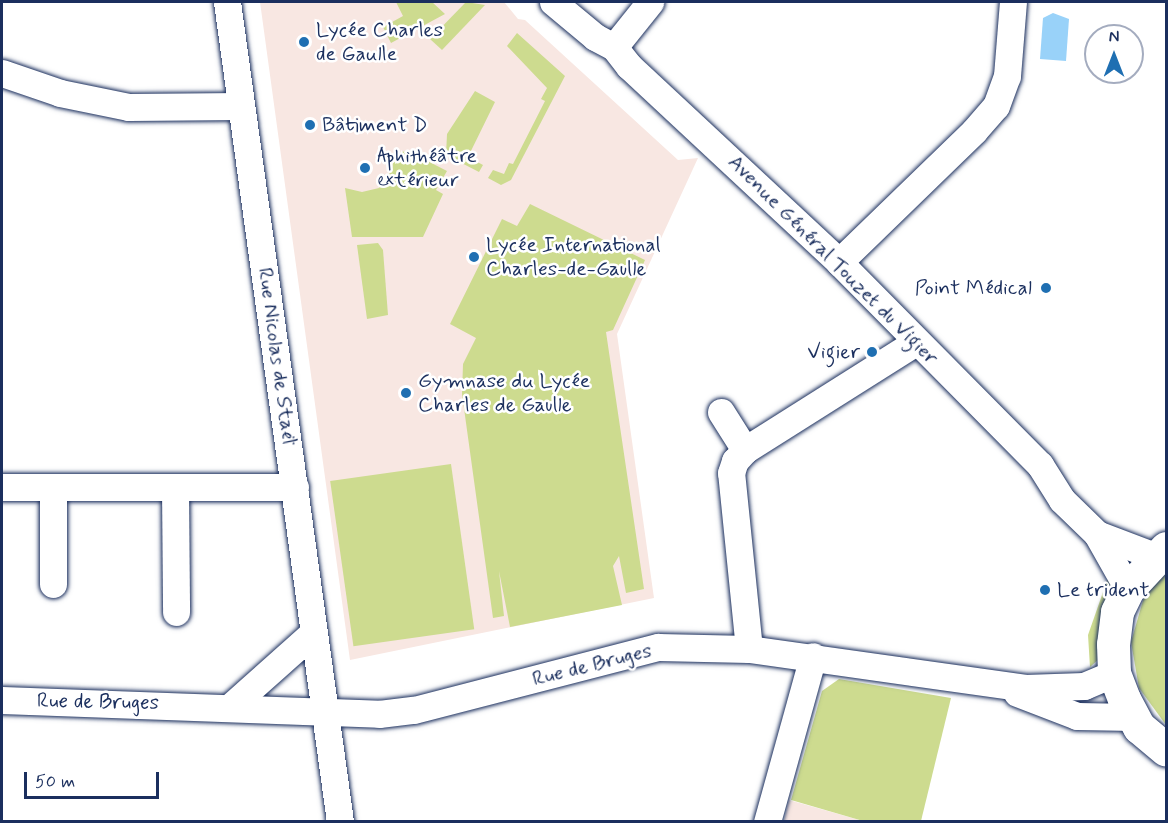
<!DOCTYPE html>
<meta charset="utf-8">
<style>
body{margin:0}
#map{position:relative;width:1168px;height:823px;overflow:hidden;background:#fff;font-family:Mynerve,sans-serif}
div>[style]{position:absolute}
.built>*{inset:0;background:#f8e7e2}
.green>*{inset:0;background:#cddb8f;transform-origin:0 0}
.water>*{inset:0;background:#99d2f9}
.roads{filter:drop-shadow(0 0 2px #1b2f5e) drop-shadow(0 0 2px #1b2f5e)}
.minor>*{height:27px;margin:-13.5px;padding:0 13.5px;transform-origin:13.5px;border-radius:13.5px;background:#fff}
.major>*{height:33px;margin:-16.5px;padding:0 16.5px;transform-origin:16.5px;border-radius:16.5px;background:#fff}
.dots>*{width:16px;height:16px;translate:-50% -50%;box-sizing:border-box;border:3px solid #fff;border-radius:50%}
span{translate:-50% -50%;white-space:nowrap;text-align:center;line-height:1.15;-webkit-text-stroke:5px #fff;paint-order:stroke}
.poi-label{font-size:21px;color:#1b2f5e}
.left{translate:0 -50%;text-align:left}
.right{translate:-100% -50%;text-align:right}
.street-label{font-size:21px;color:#1b2f5e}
.frame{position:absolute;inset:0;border:3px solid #1b2f5e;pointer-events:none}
.north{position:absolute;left:1084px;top:24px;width:60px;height:60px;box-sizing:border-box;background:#fff;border:2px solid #a4acbf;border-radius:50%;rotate:0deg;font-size:16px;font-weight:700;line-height:24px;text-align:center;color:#1b2f5e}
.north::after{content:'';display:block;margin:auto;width:21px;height:27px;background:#1f6fb2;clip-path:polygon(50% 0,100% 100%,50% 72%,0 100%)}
.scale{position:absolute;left:24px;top:772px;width:135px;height:27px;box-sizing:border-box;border:3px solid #1b2f5e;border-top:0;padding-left:8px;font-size:18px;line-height:21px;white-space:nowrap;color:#1b2f5e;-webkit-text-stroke:4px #fff;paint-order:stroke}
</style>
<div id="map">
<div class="built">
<div style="clip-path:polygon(260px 2px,504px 2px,518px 19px,525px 20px,678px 160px,698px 158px,617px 334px,654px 598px,350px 660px)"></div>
<div style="clip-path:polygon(789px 800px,863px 821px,784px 822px)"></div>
</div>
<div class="green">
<div style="clip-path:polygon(396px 2px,432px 2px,445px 14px,391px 43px,383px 27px,403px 16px)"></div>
<div style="clip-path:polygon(466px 2px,485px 5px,442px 50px,430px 39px)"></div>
<div style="clip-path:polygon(517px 33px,565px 76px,511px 180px,501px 185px,488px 178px,493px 170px,504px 174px,509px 163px,513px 164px,545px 101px,541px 99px,547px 88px,507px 46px)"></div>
<div style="clip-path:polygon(475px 91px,495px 102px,468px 157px,483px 165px,479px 172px,446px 155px,447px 134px)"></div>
<div style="clip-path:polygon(408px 151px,447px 171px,436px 190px,443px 194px,423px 237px,352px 237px,345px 188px,362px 192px,379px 188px,392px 170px,393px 153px)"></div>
<div style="clip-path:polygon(530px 204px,645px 260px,613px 330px,606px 332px,644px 589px,626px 593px,619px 556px,613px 566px,622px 605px,510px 627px,499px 571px,504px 616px,493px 618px,462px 394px,463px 364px,476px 338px,450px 324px,502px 219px,517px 226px)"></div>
<div style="clip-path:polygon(378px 243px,383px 250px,388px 315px,367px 319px,357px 245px)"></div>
<div style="left:451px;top:464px;width:167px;height:122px;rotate:82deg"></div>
<div style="clip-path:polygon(1166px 572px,1166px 725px,1139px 688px,1131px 642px,1144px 597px)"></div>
<div style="clip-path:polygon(1109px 575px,1119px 587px,1099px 659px,1090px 667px,1088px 635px)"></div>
<div style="clip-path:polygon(839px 679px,951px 698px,921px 821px,863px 821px,791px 800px,822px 691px)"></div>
</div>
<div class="water">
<div style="clip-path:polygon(1053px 13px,1069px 19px,1066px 61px,1040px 59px,1043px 18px)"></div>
</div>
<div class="roads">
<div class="minor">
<div style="left:227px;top:2px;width:828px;rotate:82.15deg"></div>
<div style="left:553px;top:2px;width:55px;rotate:39.8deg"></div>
<div style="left:595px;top:37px;width:21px;rotate:28deg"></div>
<div style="left:614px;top:47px;width:24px;rotate:52deg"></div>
<div style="left:629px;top:66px;width:287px;rotate:43deg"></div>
<div style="left:839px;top:262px;width:286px;rotate:45.3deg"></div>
<div style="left:1040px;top:465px;width:41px;rotate:57.8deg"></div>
<div style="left:1062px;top:500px;width:49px;rotate:44.2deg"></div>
<div style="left:1097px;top:534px;width:62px;rotate:20.8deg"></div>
<div style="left:614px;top:47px;width:58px;rotate:-51.3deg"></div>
<div style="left:2px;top:73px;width:61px;rotate:19deg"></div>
<div style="left:60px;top:93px;width:70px;rotate:11.5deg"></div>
<div style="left:129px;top:107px;width:112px;rotate:-0.5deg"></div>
<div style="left:839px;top:262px;width:188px;rotate:-44.1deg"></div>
<div style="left:974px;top:131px;width:33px;rotate:-49deg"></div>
<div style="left:996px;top:106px;width:32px;rotate:-70deg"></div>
<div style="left:1007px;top:76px;width:74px;rotate:-85.4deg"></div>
<div style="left:721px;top:412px;width:45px;rotate:57.7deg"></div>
<div style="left:2px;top:487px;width:293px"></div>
<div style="left:53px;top:487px;width:97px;rotate:90deg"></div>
<div style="left:175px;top:488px;width:124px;rotate:89.5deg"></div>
<div style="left:1097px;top:534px;width:63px;rotate:60.6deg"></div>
<div style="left:749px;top:649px;width:177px;rotate:-95.8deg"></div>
<div style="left:731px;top:473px;width:13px;rotate:-72deg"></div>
<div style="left:735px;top:461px;width:15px;rotate:-48deg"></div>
<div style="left:745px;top:450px;width:202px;rotate:-32.3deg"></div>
<div style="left:1017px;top:693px;width:64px;rotate:21deg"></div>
<div style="left:1077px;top:716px;width:57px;rotate:1deg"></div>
<div style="left:2px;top:700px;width:377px;rotate:2.1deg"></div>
<div style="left:379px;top:714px;width:35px;rotate:-7deg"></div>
<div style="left:414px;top:710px;width:252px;rotate:-14.5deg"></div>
<div style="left:658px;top:647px;width:91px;rotate:1.3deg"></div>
<div style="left:749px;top:649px;width:279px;rotate:8deg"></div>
<div style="left:1025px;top:688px;width:59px;rotate:-1.9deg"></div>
<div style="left:1084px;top:686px;width:33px;rotate:-23deg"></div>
<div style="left:231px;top:706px;width:110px;rotate:-41.7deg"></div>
<div style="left:767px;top:822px;width:172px;rotate:-74.5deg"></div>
</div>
<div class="major">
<div style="left:1166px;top:548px;width:56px;rotate:132.8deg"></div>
<div style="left:1128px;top:589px;width:25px;rotate:116deg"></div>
<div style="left:1117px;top:612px;width:32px;rotate:97deg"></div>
<div style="left:1113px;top:644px;width:29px;rotate:88deg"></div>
<div style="left:1114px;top:673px;width:28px;rotate:69deg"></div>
<div style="left:1124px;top:699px;width:32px;rotate:62deg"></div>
<div style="left:1139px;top:727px;width:35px;rotate:40deg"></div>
</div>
</div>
<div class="dots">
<div style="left:304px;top:42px;background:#1f6fb2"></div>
<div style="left:310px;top:125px;background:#1f6fb2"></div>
<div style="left:365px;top:168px;background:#1f6fb2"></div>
<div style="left:474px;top:257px;background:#1f6fb2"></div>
<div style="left:1046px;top:288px;background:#1f6fb2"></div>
<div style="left:872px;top:352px;background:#1f6fb2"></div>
<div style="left:406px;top:393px;background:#1f6fb2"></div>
<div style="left:1045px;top:590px;background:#1f6fb2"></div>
</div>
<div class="poi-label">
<span class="left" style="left:316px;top:42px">Lycée Charles<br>de Gaulle</span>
<span class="left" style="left:322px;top:125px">Bâtiment D</span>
<span class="left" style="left:377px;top:168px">Aphithéâtre<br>extérieur</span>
<span class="left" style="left:486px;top:257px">Lycée International<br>Charles-de-Gaulle</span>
<span class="right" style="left:1032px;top:288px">Point Médical</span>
<span class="right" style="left:860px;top:352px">Vigier</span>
<span class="left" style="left:418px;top:393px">Gymnase du Lycée<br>Charles de Gaulle</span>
<span class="left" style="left:1057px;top:590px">Le trident</span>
</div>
<div class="street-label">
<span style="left:833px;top:260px;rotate:45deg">Avenue Général Touzet du Vigier</span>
<span style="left:277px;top:356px;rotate:82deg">Rue Nicolas de Staël</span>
<span style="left:592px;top:665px;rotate:-14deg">Rue de Bruges</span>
<span style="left:98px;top:702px;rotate:1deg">Rue de Bruges</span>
</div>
<div class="frame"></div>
<div class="north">N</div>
<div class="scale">50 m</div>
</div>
